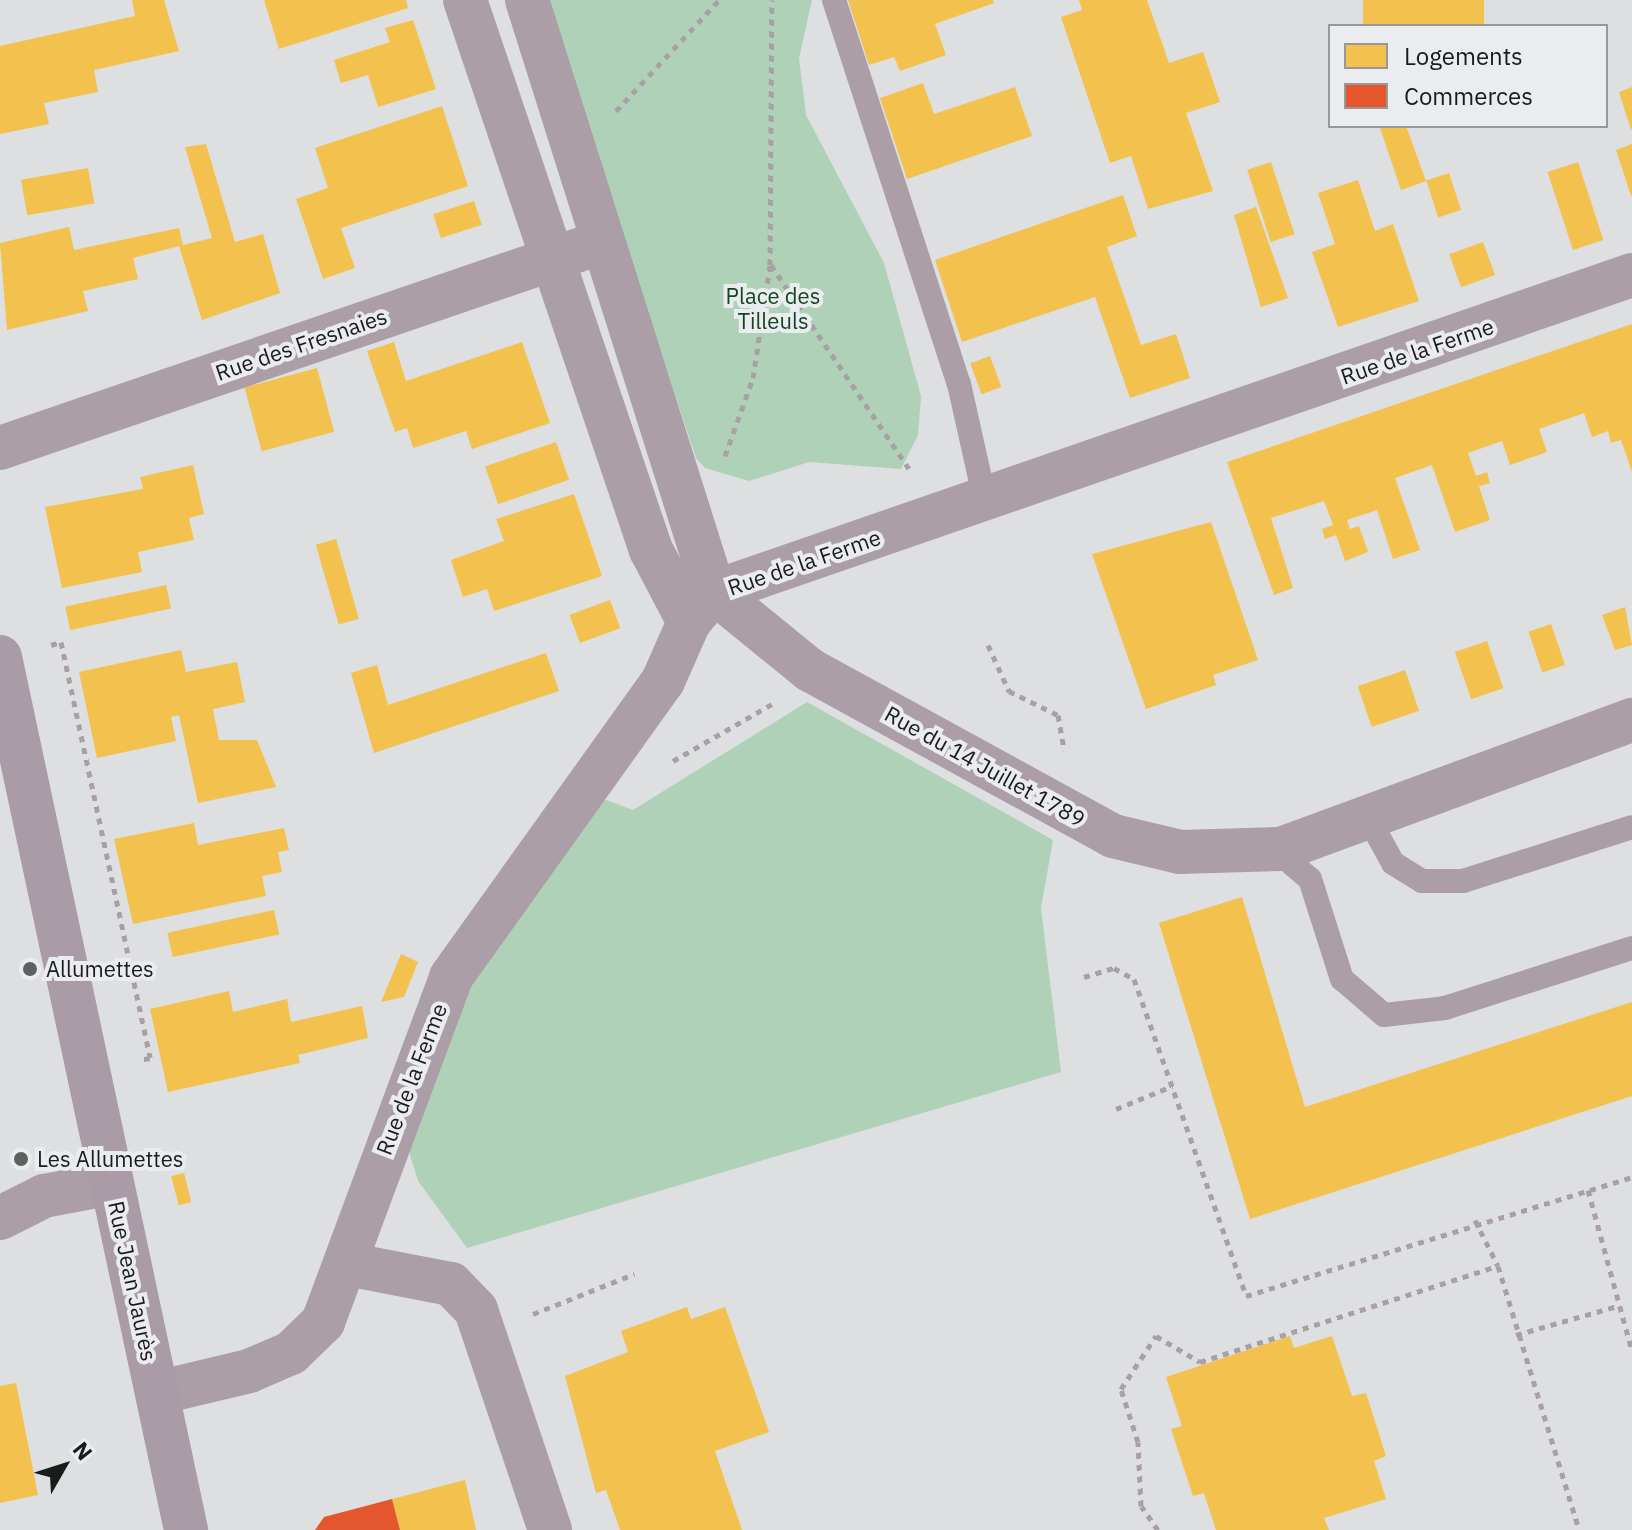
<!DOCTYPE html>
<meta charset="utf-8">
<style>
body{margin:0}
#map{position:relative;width:1632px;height:1530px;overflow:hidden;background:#dedfe1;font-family:"IBM Plex Sans",sans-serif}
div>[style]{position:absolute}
.green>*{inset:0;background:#afd1b7}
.homes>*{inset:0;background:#f2c14e;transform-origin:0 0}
.shops>*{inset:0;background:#e4572e}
.path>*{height:5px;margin-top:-2.5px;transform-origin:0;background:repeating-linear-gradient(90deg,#a9a0a6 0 6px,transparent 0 12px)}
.service>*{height:24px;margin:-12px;padding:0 12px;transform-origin:12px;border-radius:12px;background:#ab9ea6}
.minor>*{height:44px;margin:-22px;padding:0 22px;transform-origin:22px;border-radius:22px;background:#ab9ea6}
.secondary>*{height:44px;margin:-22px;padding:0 22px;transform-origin:22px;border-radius:22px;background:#aa9ca6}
.dots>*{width:22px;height:22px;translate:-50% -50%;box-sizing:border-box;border:4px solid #eaecef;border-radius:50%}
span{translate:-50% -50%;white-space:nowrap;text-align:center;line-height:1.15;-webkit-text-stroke:8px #eaecef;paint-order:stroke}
.park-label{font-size:22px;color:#144522}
.street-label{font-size:22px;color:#1a1b1b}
.poi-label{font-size:22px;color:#1a1b1b}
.left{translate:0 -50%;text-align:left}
.legend{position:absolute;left:1328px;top:24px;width:280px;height:104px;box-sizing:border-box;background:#eaecef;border:2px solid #97989a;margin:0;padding:10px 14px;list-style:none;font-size:24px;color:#1a1b1b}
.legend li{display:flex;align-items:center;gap:16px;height:40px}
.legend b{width:40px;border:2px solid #97989a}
.north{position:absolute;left:24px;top:1426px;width:80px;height:80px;-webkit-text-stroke:6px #eaecef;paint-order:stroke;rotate:51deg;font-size:22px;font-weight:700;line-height:32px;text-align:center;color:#1a1b1b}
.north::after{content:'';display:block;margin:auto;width:28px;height:36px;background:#1a1b1b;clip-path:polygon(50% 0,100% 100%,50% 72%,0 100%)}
</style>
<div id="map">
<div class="green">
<div style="clip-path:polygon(543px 0,812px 0,799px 58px,806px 115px,884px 263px,921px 396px,918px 435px,901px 469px,809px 462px,749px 481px,705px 468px,696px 458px)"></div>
<div style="clip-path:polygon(807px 702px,1053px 840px,1041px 908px,1061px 1072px,467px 1248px,418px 1181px,404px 1135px,461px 987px,598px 797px,633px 810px)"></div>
</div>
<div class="homes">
<div style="clip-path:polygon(132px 0,164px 0,179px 51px,94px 70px,98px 92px,44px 103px,49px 124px,0 134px,0 46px,135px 16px)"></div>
<div style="clip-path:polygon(264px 0,406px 0,408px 8px,279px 49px)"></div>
<div style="clip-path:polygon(848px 0,993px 0,994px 3px,935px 24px,946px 55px,900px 71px,894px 57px,869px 65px)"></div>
<div style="clip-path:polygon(1079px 0,1147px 0,1169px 63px,1203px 52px,1220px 102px,1186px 113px,1213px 191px,1148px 209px,1131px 156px,1110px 163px,1061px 17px,1082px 10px)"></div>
<div style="left:1363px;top:0;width:121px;height:28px"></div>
<div style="clip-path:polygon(413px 20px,436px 89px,378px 107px,368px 75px,341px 83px,334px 60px,390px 42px,385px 28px)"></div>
<div style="clip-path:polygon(923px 83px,934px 114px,1015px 87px,1032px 136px,907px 179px,880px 98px)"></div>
<div style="clip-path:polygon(1632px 87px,1632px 129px,1631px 130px,1619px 92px)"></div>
<div style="clip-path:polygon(442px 106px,468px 186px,341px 228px,355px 268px,323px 279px,296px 199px,328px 188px,315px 148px)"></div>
<div style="clip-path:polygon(1386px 126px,1406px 126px,1426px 181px,1401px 190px,1380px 128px)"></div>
<div style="clip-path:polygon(206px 144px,235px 242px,263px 234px,280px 293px,202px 320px,179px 246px,133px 258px,138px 279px,83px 291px,88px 311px,7px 330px,0 243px,69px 227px,74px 250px,179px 228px,183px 245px,212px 238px,185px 147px)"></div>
<div style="clip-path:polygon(1632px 144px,1632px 196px,1631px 196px,1616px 150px)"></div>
<div style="left:1271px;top:162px;width:76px;height:25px;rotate:72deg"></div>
<div style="left:1578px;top:162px;width:82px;height:32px;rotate:72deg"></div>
<div style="left:88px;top:168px;width:36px;height:68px;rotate:80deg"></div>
<div style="left:1449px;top:173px;width:39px;height:24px;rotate:72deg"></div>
<div style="clip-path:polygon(1358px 180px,1375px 231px,1393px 224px,1419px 301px,1338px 327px,1312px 252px,1335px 244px,1318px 193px)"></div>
<div style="clip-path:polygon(1123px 195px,1137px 236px,1107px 247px,1141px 345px,1176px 334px,1190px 378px,1130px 398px,1095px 297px,962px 342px,935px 260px)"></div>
<div style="left:474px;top:201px;width:25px;height:43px;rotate:72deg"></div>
<div style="clip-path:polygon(1256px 207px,1288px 298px,1261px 307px,1234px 215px)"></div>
<div style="left:1483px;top:242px;width:35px;height:36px;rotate:70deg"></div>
<div style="clip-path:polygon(1632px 324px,1632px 472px,1621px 440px,1611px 443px,1608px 431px,1592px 437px,1584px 413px,1539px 429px,1547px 452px,1510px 465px,1502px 441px,1468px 453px,1476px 476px,1487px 472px,1490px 483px,1479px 486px,1490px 520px,1455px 532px,1432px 465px,1395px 478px,1420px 550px,1393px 559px,1377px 510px,1347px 520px,1350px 529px,1359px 526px,1368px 552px,1345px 561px,1336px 535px,1325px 539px,1322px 529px,1333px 525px,1324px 501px,1271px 518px,1293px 588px,1274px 595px,1227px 462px)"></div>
<div style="clip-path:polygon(394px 342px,406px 381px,522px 342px,550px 423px,472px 449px,466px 431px,413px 448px,407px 428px,395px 432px,367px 351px)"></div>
<div style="left:990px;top:356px;width:33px;height:21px;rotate:70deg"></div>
<div style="left:317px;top:368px;width:66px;height:75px;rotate:75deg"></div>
<div style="left:556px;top:442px;width:40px;height:75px;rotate:71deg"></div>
<div style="clip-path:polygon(193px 465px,204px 514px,189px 518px,194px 540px,138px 552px,142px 572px,62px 588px,45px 507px,143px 489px,140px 477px)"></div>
<div style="clip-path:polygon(574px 494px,602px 576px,494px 611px,487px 589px,463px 597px,451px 560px,504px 541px,496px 519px)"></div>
<div style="clip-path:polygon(1211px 522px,1258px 660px,1213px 675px,1216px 685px,1146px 709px,1092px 554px)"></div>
<div style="left:336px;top:539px;width:83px;height:21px;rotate:74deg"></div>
<div style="left:166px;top:585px;width:24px;height:103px;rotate:78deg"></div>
<div style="left:610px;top:600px;width:30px;height:43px;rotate:70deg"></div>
<div style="clip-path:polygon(1625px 607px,1632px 645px,1615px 650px,1602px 615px)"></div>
<div style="left:1551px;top:624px;width:43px;height:24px;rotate:71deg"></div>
<div style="left:1487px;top:641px;width:50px;height:34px;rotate:71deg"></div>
<div style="clip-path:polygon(181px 650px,186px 672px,237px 662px,245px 702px,213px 709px,219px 740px,257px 740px,276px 787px,198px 803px,179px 715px,171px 717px,176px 741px,97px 758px,79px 672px)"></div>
<div style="clip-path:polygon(546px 653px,559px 691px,374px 753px,351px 673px,377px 665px,388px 705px)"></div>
<div style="left:1405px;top:670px;width:43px;height:50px;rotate:71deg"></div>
<div style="clip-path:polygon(194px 823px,198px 845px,284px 828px,289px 850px,278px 852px,282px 872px,262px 876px,266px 896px,133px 924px,114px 839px)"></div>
<div style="clip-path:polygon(1242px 897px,1305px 1107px,1632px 1002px,1632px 1096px,1250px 1219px,1159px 923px)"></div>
<div style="left:274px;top:910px;width:25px;height:109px;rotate:78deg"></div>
<div style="clip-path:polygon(401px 954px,418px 962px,404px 997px,381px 1002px)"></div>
<div style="clip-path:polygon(229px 991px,233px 1012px,287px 999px,291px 1022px,362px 1006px,368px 1038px,298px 1055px,300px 1063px,168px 1092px,150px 1009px)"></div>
<div style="left:184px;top:1173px;width:30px;height:13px;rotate:76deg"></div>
<div style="clip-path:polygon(687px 1307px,691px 1319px,725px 1307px,769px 1432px,715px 1451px,742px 1530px,620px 1530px,606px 1490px,596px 1493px,565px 1376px,628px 1352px,621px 1331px)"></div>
<div style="clip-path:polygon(1290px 1336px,1294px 1348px,1332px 1336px,1352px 1396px,1366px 1393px,1386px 1456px,1374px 1461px,1386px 1499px,1324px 1518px,1329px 1530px,1216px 1530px,1204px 1493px,1193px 1496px,1171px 1429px,1182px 1426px,1166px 1377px)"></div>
<div style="clip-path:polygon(16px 1383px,38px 1495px,0 1503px,0 1386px)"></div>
<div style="clip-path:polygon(465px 1480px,476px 1530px,400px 1530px,392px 1499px)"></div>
</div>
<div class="shops">
<div style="clip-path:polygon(392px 1499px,400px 1530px,315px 1530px,324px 1517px)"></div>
</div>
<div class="path">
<div style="left:616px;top:111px;width:151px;rotate:-47.1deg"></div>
<div style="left:771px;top:265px;width:246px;rotate:55.9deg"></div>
<div style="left:725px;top:456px;width:83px;rotate:-70.3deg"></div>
<div style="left:753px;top:378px;width:114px;rotate:-81.4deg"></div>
<div style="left:770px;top:265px;width:265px;rotate:-89.6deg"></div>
<div style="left:51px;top:645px;width:10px;rotate:-17deg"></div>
<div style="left:61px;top:642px;width:425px;rotate:77.9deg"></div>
<div style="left:150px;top:1058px;width:11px;rotate:170deg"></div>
<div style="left:988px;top:645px;width:51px;rotate:65.5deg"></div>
<div style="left:1009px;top:691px;width:55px;rotate:26.1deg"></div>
<div style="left:1058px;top:715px;width:36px;rotate:80deg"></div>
<div style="left:673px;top:761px;width:114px;rotate:-29.9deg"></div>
<div style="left:1084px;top:977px;width:31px;rotate:-17deg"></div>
<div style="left:1114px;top:968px;width:23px;rotate:29deg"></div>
<div style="left:1134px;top:979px;width:336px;rotate:70.5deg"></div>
<div style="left:1246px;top:1296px;width:404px;rotate:-17.1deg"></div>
<div style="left:1116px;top:1109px;width:61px;rotate:-22.3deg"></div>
<div style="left:1588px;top:1190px;width:167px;rotate:74.7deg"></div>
<div style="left:1475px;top:1220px;width:51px;rotate:63.4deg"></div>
<div style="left:1498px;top:1266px;width:276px;rotate:72.9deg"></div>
<div style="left:533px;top:1314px;width:109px;rotate:-21.6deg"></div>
<div style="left:1516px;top:1335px;width:106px;rotate:-15.9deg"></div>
<div style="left:1158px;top:1530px;width:29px;rotate:-125deg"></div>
<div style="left:1141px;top:1506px;width:64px;rotate:-92.7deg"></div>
<div style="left:1138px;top:1442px;width:56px;rotate:-107.8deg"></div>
<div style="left:1121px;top:1389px;width:64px;rotate:-56.6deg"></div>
<div style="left:1156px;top:1336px;width:51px;rotate:30.6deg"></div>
<div style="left:1200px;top:1362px;width:313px;rotate:-17.9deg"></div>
</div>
<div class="service">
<div style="left:834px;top:0;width:404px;rotate:72deg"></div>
<div style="left:959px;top:384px;width:119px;rotate:77.4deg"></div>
<div style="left:1367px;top:816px;width:54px;rotate:61deg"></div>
<div style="left:1393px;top:863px;width:34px;rotate:32deg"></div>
<div style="left:1422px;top:881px;width:41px"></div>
<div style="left:1463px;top:881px;width:177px;rotate:-17.7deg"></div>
<div style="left:1288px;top:846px;width:18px;rotate:77deg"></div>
<div style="left:1292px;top:864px;width:23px;rotate:40deg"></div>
<div style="left:1310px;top:879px;width:105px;rotate:72.3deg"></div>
<div style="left:1342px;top:979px;width:55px;rotate:40.6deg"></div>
<div style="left:1384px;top:1015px;width:61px;rotate:-6.5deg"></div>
<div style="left:1445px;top:1008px;width:196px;rotate:-17.8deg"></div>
</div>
<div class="minor">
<div style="left:465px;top:0;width:581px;rotate:71.32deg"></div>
<div style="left:651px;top:550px;width:81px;rotate:62.2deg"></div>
<div style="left:527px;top:0;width:621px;rotate:72.47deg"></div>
<div style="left:0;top:448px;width:636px;rotate:-18.89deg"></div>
<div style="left:714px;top:592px;width:124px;rotate:39.1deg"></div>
<div style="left:810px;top:670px;width:345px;rotate:28.7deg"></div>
<div style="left:1113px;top:836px;width:69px;rotate:13.4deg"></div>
<div style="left:1180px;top:852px;width:101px;rotate:-1.7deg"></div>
<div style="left:1281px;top:849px;width:374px;rotate:-20.2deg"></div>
<div style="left:0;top:1218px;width:49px;rotate:-26.6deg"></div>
<div style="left:44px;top:1196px;width:69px;rotate:-10.8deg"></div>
<div style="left:347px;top:1264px;width:106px;rotate:10.9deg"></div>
<div style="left:451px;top:1284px;width:36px;rotate:46deg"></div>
<div style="left:476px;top:1310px;width:232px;rotate:71.4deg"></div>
<div style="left:157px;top:1393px;width:95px;rotate:-13.4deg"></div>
<div style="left:249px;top:1371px;width:46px;rotate:-23.2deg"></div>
<div style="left:291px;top:1353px;width:45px;rotate:-44.1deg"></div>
<div style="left:323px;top:1322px;width:368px;rotate:-69.6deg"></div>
<div style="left:451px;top:977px;width:364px;rotate:-54.4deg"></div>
<div style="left:663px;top:681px;width:64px;rotate:-66.2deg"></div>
<div style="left:689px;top:622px;width:39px;rotate:-50deg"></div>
<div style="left:714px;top:592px;width:971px;rotate:-19.05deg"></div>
</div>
<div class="secondary">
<div style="left:0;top:657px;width:893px;rotate:77.97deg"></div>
</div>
<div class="dots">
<div style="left:30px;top:969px;background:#5f6060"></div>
<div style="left:21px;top:1159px;background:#5f6060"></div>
</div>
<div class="park-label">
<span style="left:773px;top:308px">Place des<br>Tilleuls</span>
</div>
<div class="street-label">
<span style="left:301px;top:344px;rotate:-19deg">Rue des Fresnaies</span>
<span style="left:1417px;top:351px;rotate:-19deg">Rue de la Ferme</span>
<span style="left:804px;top:562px;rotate:-19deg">Rue de la Ferme</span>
<span style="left:985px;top:766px;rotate:29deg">Rue du 14 Juillet 1789</span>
<span style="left:411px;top:1079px;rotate:-69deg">Rue de la Ferme</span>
<span style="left:133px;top:1281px;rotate:78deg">Rue Jean Jaurès</span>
</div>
<div class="poi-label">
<span class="left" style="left:46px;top:969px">Allumettes</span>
<span class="left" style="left:37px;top:1159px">Les Allumettes</span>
</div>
<ul class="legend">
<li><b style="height:22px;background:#f2c14e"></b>Logements</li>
<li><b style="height:22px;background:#e4572e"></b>Commerces</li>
</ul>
<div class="north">N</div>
</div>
